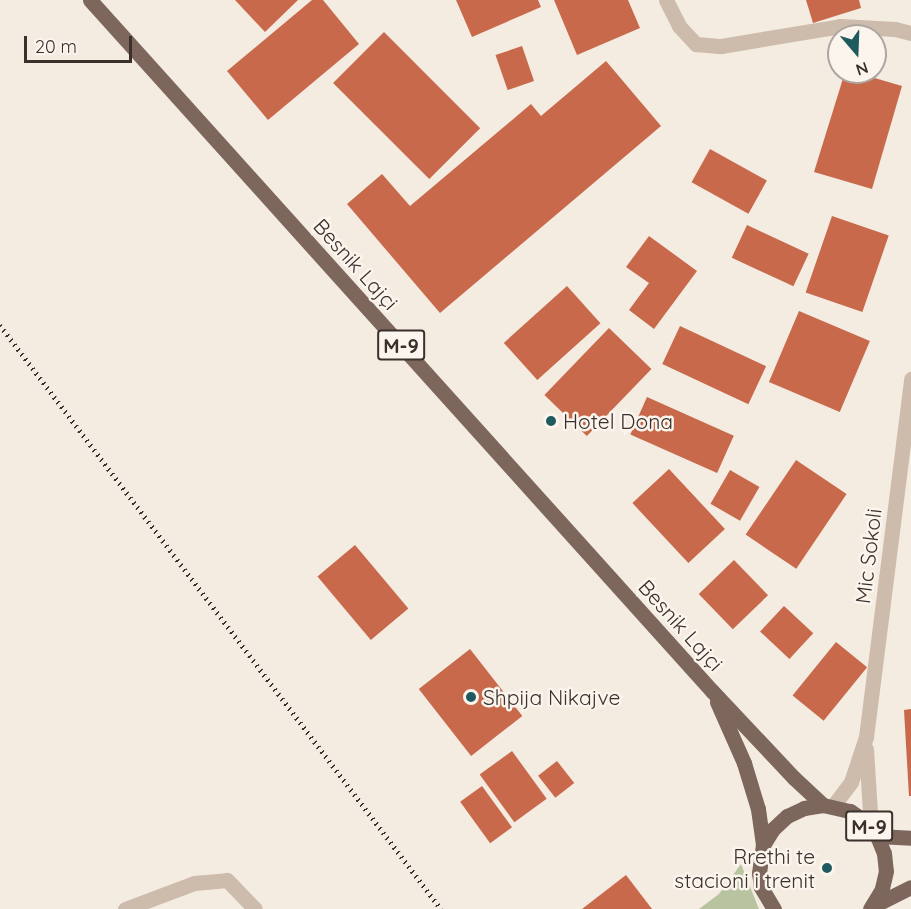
<!DOCTYPE html>
<meta charset="utf-8">
<style>
body{margin:0}
#map{position:relative;width:911px;height:909px;overflow:hidden;background:#f4ebe1;font-family:Quicksand,sans-serif}
div>[style]{position:absolute}
.green>*{inset:0;background:#b8c4a0}
.building>*{inset:0;background:#c8694b;transform-origin:0 0}
.minor>*{height:15px;margin:-7.5px;padding:0 7.5px;transform-origin:7.5px;border-radius:7.5px;background:#cdbbac}
.primary>*{height:15px;margin:-7.5px;padding:0 7.5px;transform-origin:7.5px;border-radius:7.5px;background:#7d675c}
.rail>*{height:4.5px;margin-top:-2.25px;transform-origin:0;background:repeating-linear-gradient(90deg,#3b302b 0 1.5px,transparent 0 6px)}
.dots>*{width:16px;height:16px;translate:-50% -50%;box-sizing:border-box;border:3px solid #fbf5ee;border-radius:50%}
span{translate:-50% -50%;white-space:nowrap;text-align:center;line-height:1.15;-webkit-text-stroke:5px #fbf5ee;paint-order:stroke}
.shield-label span{padding:2px 4px;background:#fbf5ee;border:2px solid;border-radius:4px;-webkit-text-stroke-width:0}
.shield-label{font-size:20px;color:#3b302b;font-weight:700}
.street-label{font-size:21px;color:#3b302b}
.poi-label{font-size:21px;color:#3b302b}
.left{translate:0 -50%;text-align:left}
.right{translate:-100% -50%;text-align:right}
.north{position:absolute;left:827px;top:24px;width:60px;height:60px;box-sizing:border-box;background:#fbf5ee;border:2px solid #aea6a0;border-radius:50%;rotate:161deg;font-size:16px;font-weight:700;line-height:24px;text-align:center;color:#3b302b}
.north::after{content:'';display:block;margin:auto;width:21px;height:27px;background:#1f5a5e;clip-path:polygon(50% 0,100% 100%,50% 72%,0 100%)}
.scale{position:absolute;left:24px;top:36px;width:108px;height:27px;box-sizing:border-box;border:3px solid #3b302b;border-top:0;padding-left:8px;font-size:18px;line-height:21px;white-space:nowrap;color:#3b302b;-webkit-text-stroke:4px #fbf5ee;paint-order:stroke}
</style>
<div id="map">
<div class="green">
<div style="clip-path:polygon(741px 864px,759px 909px,699px 909px,719px 894px)"></div>
</div>
<div class="building">
<div style="clip-path:polygon(235px 0,298px 0,265px 32px)"></div>
<div style="clip-path:polygon(312px 0,323px 0,359px 44px,268px 120px,227px 71px)"></div>
<div style="clip-path:polygon(456px 0,538px 0,541px 7px,472px 37px)"></div>
<div style="clip-path:polygon(554px 0,628px 0,640px 28px,577px 55px)"></div>
<div style="clip-path:polygon(806px 0,859px 0,861px 8px,813px 23px)"></div>
<div style="left:384px;top:32px;width:136px;height:72px;rotate:45deg"></div>
<div style="left:522px;top:46px;width:37px;height:28px;rotate:71deg"></div>
<div style="clip-path:polygon(606px 61px,661px 126px,440px 313px,347px 204px,382px 174px,410px 206px,531px 104px,541px 116px)"></div>
<div style="clip-path:polygon(845px 72px,854px 72px,902px 86px,872px 189px,814px 172px)"></div>
<div style="left:710px;top:149px;width:65px;height:38px;rotate:29deg"></div>
<div style="left:832px;top:216px;width:60px;height:81px;rotate:19deg"></div>
<div style="left:747px;top:225px;width:68px;height:36px;rotate:25deg"></div>
<div style="clip-path:polygon(649px 236px,697px 271px,654px 329px,629px 310px,649px 283px,626px 267px)"></div>
<div style="left:567px;top:286px;width:50px;height:85px;rotate:48deg"></div>
<div style="left:799px;top:311px;width:77px;height:77px;rotate:23deg"></div>
<div style="left:680px;top:326px;width:95px;height:42px;rotate:25deg"></div>
<div style="left:609px;top:328px;width:59px;height:93px;rotate:44deg"></div>
<div style="left:647px;top:397px;width:95px;height:41px;rotate:24deg"></div>
<div style="left:796px;top:460px;width:61px;height:90px;rotate:34deg"></div>
<div style="left:669px;top:469px;width:82px;height:50px;rotate:47deg"></div>
<div style="left:730px;top:470px;width:34px;height:39px;rotate:30deg"></div>
<div style="left:355px;top:545px;width:83px;height:49px;rotate:50deg"></div>
<div style="left:734px;top:560px;width:49px;height:49px;rotate:46deg"></div>
<div style="left:784px;top:606px;width:40px;height:35px;rotate:43deg"></div>
<div style="left:836px;top:642px;width:40px;height:69px;rotate:39deg"></div>
<div style="left:470px;top:649px;width:85px;height:65px;rotate:52deg"></div>
<div style="clip-path:polygon(911px 709px,911px 796px,909px 796px,904px 710px)"></div>
<div style="left:512px;top:751px;width:59px;height:40px;rotate:54deg"></div>
<div style="left:557px;top:761px;width:28px;height:24px;rotate:52deg"></div>
<div style="left:482px;top:786px;width:51px;height:27px;rotate:54deg"></div>
<div style="clip-path:polygon(626px 875px,652px 909px,582px 909px)"></div>
</div>
<div class="minor">
<div style="left:666px;top:0;width:29px;rotate:63deg"></div>
<div style="left:679px;top:26px;width:25px;rotate:47deg"></div>
<div style="left:696px;top:44px;width:25px;rotate:5deg"></div>
<div style="left:721px;top:46px;width:121px;rotate:-9.5deg"></div>
<div style="left:840px;top:26px;width:55px;rotate:3.1deg"></div>
<div style="left:895px;top:29px;width:16px;rotate:14deg"></div>
<div style="left:866px;top:749px;width:79px;rotate:86.4deg"></div>
<div style="left:833px;top:806px;width:30px;rotate:-53deg"></div>
<div style="left:851px;top:782px;width:47px;rotate:-71.6deg"></div>
<div style="left:866px;top:737px;width:361px;rotate:-82.8deg"></div>
<div style="left:125px;top:909px;width:74px;rotate:-20.6deg"></div>
<div style="left:194px;top:883px;width:33px;rotate:-5deg"></div>
<div style="left:227px;top:880px;width:40px;rotate:46deg"></div>
</div>
<div class="primary">
<div style="left:90px;top:0;width:930px;rotate:48.01deg"></div>
<div style="left:712px;top:691px;width:120px;rotate:46.7deg"></div>
<div style="left:794px;top:778px;width:40px;rotate:43deg"></div>
<div style="left:717px;top:702px;width:67px;rotate:66.1deg"></div>
<div style="left:744px;top:763px;width:48px;rotate:73.1deg"></div>
<div style="left:758px;top:809px;width:36px;rotate:82deg"></div>
<div style="left:877px;top:836px;width:34px;rotate:3deg"></div>
<div style="left:873px;top:906px;width:42px;rotate:-26.6deg"></div>
<div style="left:774px;top:909px;width:26px;rotate:-121deg"></div>
<div style="left:761px;top:887px;width:14px;rotate:-98deg"></div>
<div style="left:759px;top:873px;width:28px;rotate:-82deg"></div>
<div style="left:763px;top:845px;width:19px;rotate:-58deg"></div>
<div style="left:773px;top:829px;width:19px;rotate:-43deg"></div>
<div style="left:787px;top:816px;width:19px;rotate:-25deg"></div>
<div style="left:804px;top:808px;width:19px;rotate:-9deg"></div>
<div style="left:823px;top:805px;width:28px;rotate:13deg"></div>
<div style="left:850px;top:811px;width:19px;rotate:35deg"></div>
<div style="left:866px;top:822px;width:18px;rotate:52deg"></div>
<div style="left:877px;top:836px;width:18px;rotate:68deg"></div>
<div style="left:884px;top:853px;width:18px;rotate:84deg"></div>
<div style="left:886px;top:871px;width:18px;rotate:103deg"></div>
<div style="left:882px;top:889px;width:23px;rotate:121deg"></div>
</div>
<div class="rail">
<div style="left:0;top:325px;width:732px;rotate:52.94deg"></div>
</div>
<div class="dots">
<div style="left:551px;top:421px;background:#1f5a5e"></div>
<div style="left:471px;top:697px;background:#1f5a5e"></div>
<div style="left:827px;top:868px;background:#1f5a5e"></div>
</div>
<div class="shield-label">
<span style="left:401px;top:345px">M-9</span>
<span style="left:869px;top:826px">M-9</span>
</div>
<div class="street-label">
<span style="left:356px;top:264px;rotate:48deg">Besnik Lajçi</span>
<span style="left:868px;top:556px;rotate:-83deg">Mic Sokoli</span>
<span style="left:681px;top:625px;rotate:48deg">Besnik Lajçi</span>
</div>
<div class="poi-label">
<span class="left" style="left:563px;top:421px">Hotel Dona</span>
<span class="left" style="left:483px;top:697px">Shpija Nikajve</span>
<span class="right" style="left:815px;top:868px">Rrethi te<br>stacioni i trenit</span>
</div>
<div class="north">N</div>
<div class="scale">20 m</div>
</div>
